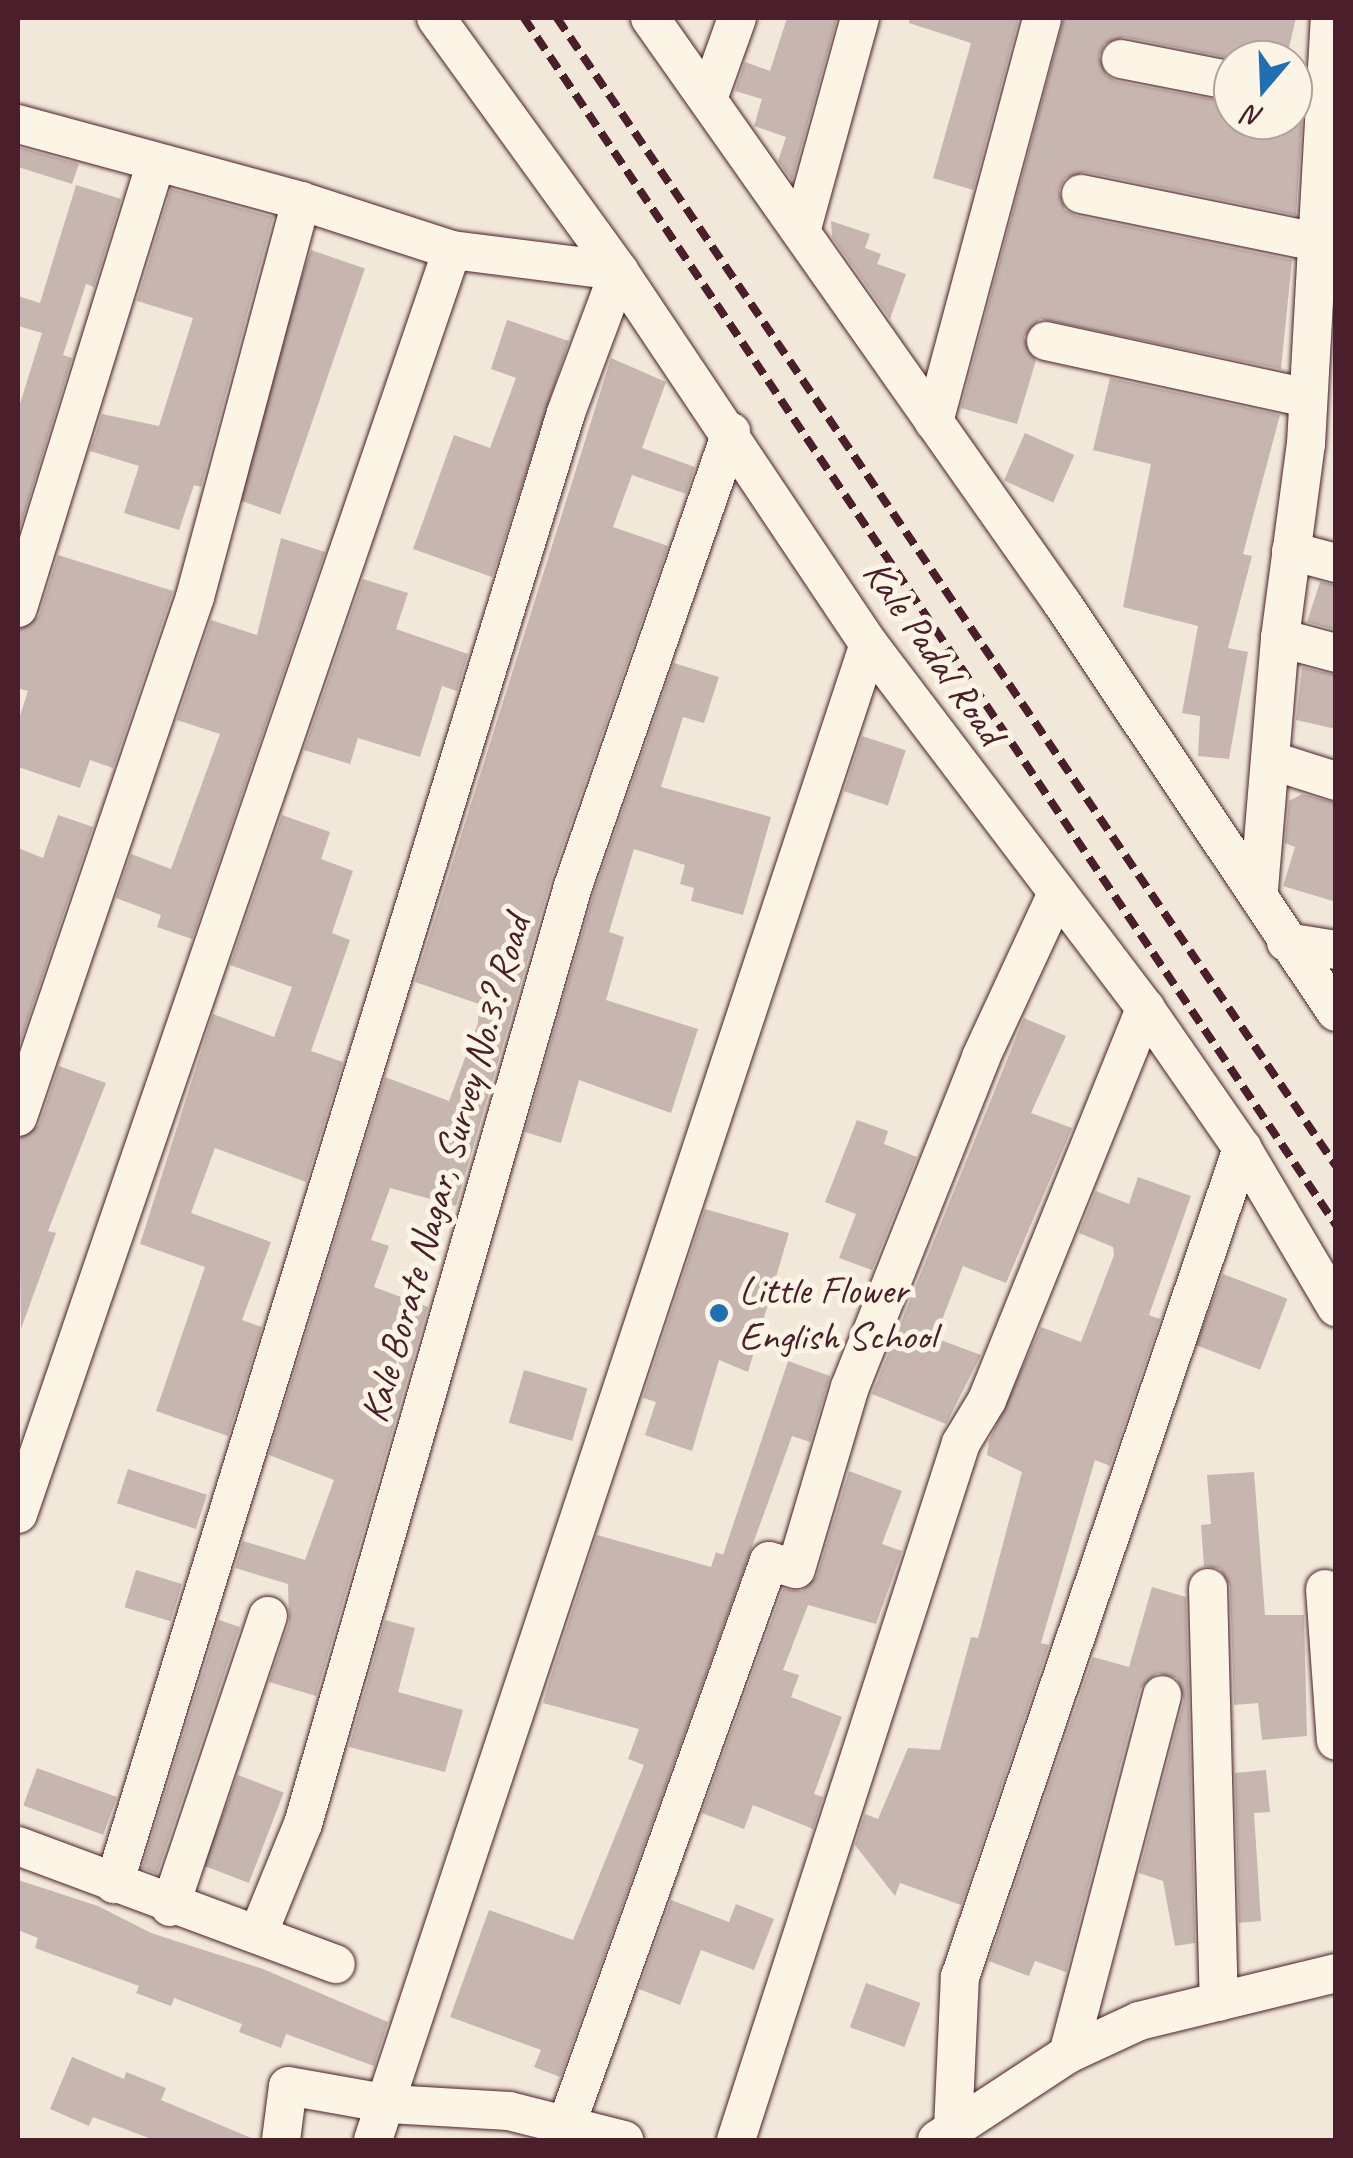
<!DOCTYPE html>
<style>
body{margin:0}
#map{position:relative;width:1353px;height:2158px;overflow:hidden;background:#f1e8da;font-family:Caveat,sans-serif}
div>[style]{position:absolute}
.building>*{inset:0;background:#c7b6af;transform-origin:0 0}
.roads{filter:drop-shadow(0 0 2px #4a1f2b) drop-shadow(0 0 2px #4a1f2b)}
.minor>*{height:38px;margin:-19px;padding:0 19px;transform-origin:19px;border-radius:19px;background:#fcf5e5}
.rail>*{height:8px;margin-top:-4px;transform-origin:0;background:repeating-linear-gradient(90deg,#4a1f2b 0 15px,transparent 0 23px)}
.dots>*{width:28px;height:28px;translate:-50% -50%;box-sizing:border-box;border:5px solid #fcf5e5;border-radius:50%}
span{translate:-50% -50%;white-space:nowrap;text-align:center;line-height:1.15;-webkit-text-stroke:10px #fcf5e5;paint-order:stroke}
.street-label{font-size:40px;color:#4a1f2b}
.poi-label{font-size:40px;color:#4a1f2b}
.left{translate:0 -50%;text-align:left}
.frame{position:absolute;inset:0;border:20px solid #4a1f2b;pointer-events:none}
.north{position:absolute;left:1213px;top:40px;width:100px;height:100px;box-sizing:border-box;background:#fcf5e5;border:2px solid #b59f9b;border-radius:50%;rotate:199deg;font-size:28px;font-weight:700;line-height:40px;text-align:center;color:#4a1f2b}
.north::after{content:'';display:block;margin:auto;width:35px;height:45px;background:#1f6fb2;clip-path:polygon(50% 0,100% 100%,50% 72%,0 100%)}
</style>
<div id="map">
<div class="building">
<div style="clip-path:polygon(787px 18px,837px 18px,792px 180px,778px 161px,786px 137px,754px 126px,762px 99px,735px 91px,745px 62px,770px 71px)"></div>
<div style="clip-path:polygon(910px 18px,1019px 18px,973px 190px,933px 178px,971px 43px,909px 23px)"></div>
<div style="clip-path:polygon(1064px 18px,1296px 18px,1286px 60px,1240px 60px,1124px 37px,1105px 44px,1099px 56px,1106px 75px,1116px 81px,1233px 103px,1233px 120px,1302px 120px,1296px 215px,1085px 172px,1065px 178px,1059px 190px,1065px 210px,1077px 216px,1292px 260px,1281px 369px,1040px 319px,1024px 337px,1036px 360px,1017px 424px,961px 408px)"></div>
<div style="clip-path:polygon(18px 147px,79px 164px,72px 184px,18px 167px)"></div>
<div style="clip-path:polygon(76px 185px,121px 199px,94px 287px,86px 284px,63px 355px,72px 358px,18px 534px,18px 410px,42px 333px,18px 326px,18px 296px,40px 303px)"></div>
<div style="clip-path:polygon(171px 189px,273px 217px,201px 487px,194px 485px,179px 530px,124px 513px,139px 466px,90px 451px,102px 414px,159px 426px,193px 318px,137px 301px)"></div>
<div style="clip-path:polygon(831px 221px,870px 234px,865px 248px,881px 254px,877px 264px,906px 274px,890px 319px,832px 237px)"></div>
<div style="left:311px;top:250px;width:57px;height:260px;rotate:19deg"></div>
<div style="clip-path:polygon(507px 320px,569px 341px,492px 577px,413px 549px,454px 435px,490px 448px,516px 378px,491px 369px)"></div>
<div style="clip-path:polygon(611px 358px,666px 382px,642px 448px,695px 467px,686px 494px,632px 475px,613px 527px,668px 546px,551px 880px,456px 1206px,390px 1188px,371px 1240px,389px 1246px,374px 1287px,428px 1307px,316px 1696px,269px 1682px,289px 1623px,288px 1584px,235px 1568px,243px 1541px,305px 1560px,334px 1480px,269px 1455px,385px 1077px,449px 1101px,478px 1023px,479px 1004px,415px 982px)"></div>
<div style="clip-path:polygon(1110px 378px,1280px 415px,1243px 554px,1252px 556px,1228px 648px,1248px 652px,1229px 759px,1198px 756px,1200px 716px,1182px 713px,1198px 626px,1123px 607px,1151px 464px,1093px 450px)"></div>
<div style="left:1025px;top:433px;width:54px;height:52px;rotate:24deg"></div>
<div style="clip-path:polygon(281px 538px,325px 552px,192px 939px,157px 927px,161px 915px,116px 898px,131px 854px,171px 869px,220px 734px,177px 720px,211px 620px,257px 635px)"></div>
<div style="clip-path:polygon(58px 555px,173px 591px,113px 768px,90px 760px,80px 788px,18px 767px,18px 722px,28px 691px,18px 688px,18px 630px,39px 616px)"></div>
<div style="clip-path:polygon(363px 579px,408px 593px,396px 629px,468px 654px,457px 691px,442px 686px,420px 757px,358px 738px,350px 764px,304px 750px)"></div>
<div style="clip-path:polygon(1320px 582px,1336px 585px,1336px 630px,1307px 622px)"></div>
<div style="clip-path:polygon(674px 663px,719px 677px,704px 723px,683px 717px,661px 787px,771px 817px,743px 915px,691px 901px,694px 888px,680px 884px,685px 865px,634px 849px,609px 932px,624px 937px,606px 1000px,698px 1029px,671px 1113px,579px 1080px,561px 1143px,525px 1132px,594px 893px)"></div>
<div style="clip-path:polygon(1302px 667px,1336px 675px,1336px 729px,1296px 720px)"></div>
<div style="left:862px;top:736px;width:46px;height:58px;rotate:18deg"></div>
<div style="clip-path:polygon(1302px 794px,1336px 803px,1336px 902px,1283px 886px,1295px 847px,1285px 843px,1289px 801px)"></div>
<div style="clip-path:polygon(58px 815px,93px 827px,18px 1049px,18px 848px,43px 858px)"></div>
<div style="clip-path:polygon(282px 815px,330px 832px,321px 859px,353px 871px,332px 933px,350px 940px,311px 1051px,343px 1062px,306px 1182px,215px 1148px,191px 1213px,271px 1242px,242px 1320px,262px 1327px,228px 1436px,156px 1411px,205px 1267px,140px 1244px,213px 1014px,274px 1037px,292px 987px,230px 965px)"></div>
<div style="clip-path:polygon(1024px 1018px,1066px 1036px,1031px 1113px,1072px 1128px,1006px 1283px,963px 1266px,935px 1338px,981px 1355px,946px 1424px,872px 1394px)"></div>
<div style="clip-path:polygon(59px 1066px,106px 1083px,48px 1231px,56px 1233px,21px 1329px,18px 1139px,39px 1125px)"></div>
<div style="clip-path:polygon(857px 1120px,888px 1131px,884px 1144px,917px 1157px,872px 1270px,839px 1258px,856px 1214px,825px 1202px)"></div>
<div style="clip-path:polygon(1138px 1177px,1191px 1196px,1149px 1315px,1160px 1319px,1110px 1466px,1095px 1460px,1041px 1643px,1049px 1645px,961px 1905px,900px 1883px,895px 1896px,855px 1845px,865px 1814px,878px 1819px,908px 1748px,940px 1750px,971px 1637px,978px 1638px,1022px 1472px,987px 1455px,989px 1441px,1041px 1327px,1081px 1342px,1114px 1255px,1113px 1247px,1079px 1233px,1096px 1191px,1129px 1204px)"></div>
<div style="clip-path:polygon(705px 1209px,789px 1233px,748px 1372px,719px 1360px,692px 1451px,645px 1435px,656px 1402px,643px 1398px)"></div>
<div style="left:1223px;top:1274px;width:69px;height:76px;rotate:21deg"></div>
<div style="clip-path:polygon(788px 1361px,830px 1376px,810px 1442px,792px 1436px,560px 2077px,534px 2067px,541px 2050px,450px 2017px,489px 1910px,573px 1940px,644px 1765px,628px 1759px,639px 1729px,543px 1703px,550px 1679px,597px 1535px,711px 1567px,716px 1552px,723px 1555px)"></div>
<div style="left:524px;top:1370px;width:66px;height:55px;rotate:16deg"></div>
<div style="left:128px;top:1469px;width:83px;height:36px;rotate:18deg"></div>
<div style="clip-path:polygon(849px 1471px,902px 1491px,882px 1544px,902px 1551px,876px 1624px,808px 1605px,783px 1670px,799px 1675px,791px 1697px,842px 1717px,814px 1794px,823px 1797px,813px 1829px,753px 1805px,744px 1829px,702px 1813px,783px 1589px,802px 1591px,817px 1576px)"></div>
<div style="clip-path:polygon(1254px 1472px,1265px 1615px,1304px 1615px,1307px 1736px,1262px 1740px,1258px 1703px,1234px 1705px,1230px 1586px,1220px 1569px,1204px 1566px,1201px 1525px,1211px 1524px,1207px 1475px)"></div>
<div style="left:136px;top:1570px;width:48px;height:39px;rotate:17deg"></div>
<div style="clip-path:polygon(1152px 1587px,1186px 1597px,1195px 1943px,1175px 1946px,1163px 1881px,1139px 1873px,1184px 1700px,1177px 1678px,1157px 1673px,1140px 1689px,1066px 1972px,1035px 1961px,1029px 1976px,989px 1961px,1093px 1657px,1129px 1667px)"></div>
<div style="clip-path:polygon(219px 1620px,240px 1627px,157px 1874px,142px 1868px)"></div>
<div style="clip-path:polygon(385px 1620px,415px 1628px,398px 1692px,463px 1710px,445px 1772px,349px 1747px)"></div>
<div style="left:37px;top:1768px;width:85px;height:40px;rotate:20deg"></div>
<div style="clip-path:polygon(1266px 1770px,1270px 1812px,1254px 1813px,1261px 1921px,1239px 1923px,1235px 1773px)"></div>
<div style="left:238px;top:1775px;width:49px;height:97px;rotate:21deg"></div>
<div style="clip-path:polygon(18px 1880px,98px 1906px,151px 1933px,263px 1969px,388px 2022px,374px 2066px,286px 2034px,281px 2048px,239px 2032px,242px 2024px,174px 1998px,171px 2006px,136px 1993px,139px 1986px,35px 1948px,38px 1938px,18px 1930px)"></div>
<div style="clip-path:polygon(671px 1900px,729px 1922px,736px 1904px,774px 1919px,754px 1970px,701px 1950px,680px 2005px,639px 1989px)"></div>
<div style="left:866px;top:1983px;width:58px;height:47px;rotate:20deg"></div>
<div style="clip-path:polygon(72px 2057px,124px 2079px,126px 2072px,166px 2088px,161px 2100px,256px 2140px,154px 2140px,93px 2117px,89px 2126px,50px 2109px)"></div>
</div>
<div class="roads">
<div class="minor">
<div style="left:436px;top:18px;width:312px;rotate:54.1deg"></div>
<div style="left:619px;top:271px;width:449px;rotate:56.2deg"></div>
<div style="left:869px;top:644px;width:457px;rotate:52.8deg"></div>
<div style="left:1145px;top:1008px;width:170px;rotate:55.3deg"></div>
<div style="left:1242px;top:1148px;width:185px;rotate:59.4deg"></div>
<div style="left:650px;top:18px;width:716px;rotate:54.84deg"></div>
<div style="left:1062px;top:603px;width:492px;rotate:56.2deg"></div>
<div style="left:1121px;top:59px;width:114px;rotate:11.1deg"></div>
<div style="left:708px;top:99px;width:86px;rotate:-70.3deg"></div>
<div style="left:18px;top:124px;width:293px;rotate:15.2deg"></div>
<div style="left:301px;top:201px;width:159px;rotate:18deg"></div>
<div style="left:452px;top:250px;width:168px;rotate:7.2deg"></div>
<div style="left:619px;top:271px;width:152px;rotate:110.5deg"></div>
<div style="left:566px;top:413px;width:1539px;rotate:107.08deg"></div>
<div style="left:1081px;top:194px;width:241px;rotate:11.5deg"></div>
<div style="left:801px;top:232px;width:222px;rotate:-74.6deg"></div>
<div style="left:1046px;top:341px;width:268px;rotate:12.3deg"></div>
<div style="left:934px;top:422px;width:418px;rotate:-75deg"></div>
<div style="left:1291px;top:551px;width:47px;rotate:14.9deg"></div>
<div style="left:18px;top:608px;width:463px;rotate:-72.8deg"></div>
<div style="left:1280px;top:638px;width:58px;rotate:15deg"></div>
<div style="left:1270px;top:760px;width:69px;rotate:17.7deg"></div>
<div style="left:1259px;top:889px;width:252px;rotate:-85.2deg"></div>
<div style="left:1280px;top:638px;width:196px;rotate:-82.4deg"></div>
<div style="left:1306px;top:444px;width:427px;rotate:-86.8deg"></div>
<div style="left:1286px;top:942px;width:51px;rotate:9.1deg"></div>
<div style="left:18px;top:1117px;width:549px;rotate:-71.2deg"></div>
<div style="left:195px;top:597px;width:410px;rotate:-75deg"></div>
<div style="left:18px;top:1514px;width:1336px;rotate:-71.05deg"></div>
<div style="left:1208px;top:1588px;width:414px;rotate:88.5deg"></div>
<div style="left:1325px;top:1589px;width:152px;rotate:85.9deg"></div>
<div style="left:18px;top:1846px;width:339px;rotate:20.4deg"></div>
<div style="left:170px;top:1907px;width:307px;rotate:-71.4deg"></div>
<div style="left:258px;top:1934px;width:119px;rotate:-67.8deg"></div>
<div style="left:303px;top:1824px;width:976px;rotate:-73.94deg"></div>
<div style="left:573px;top:886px;width:481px;rotate:-70.8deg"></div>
<div style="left:1068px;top:2054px;width:371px;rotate:-75.3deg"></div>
<div style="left:566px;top:2126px;width:600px;rotate:-70.24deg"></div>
<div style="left:769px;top:1561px;width:28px;rotate:17deg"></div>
<div style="left:796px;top:1569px;width:190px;rotate:-73.5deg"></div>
<div style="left:850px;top:1387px;width:355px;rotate:-68.3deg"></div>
<div style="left:981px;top:1057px;width:181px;rotate:-65.1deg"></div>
<div style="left:953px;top:2129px;width:152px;rotate:-87.4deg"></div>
<div style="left:960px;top:1977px;width:876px;rotate:-71.21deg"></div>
<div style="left:281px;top:2140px;width:54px;rotate:-82.6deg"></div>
<div style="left:288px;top:2086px;width:103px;rotate:10.1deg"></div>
<div style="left:389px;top:2104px;width:120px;rotate:3.3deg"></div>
<div style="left:509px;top:2111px;width:119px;rotate:14.2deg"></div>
<div style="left:373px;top:2140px;width:1576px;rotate:-71.66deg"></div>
<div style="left:736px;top:2140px;width:732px;rotate:-72.11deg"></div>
<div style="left:961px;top:1443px;width:50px;rotate:-58.8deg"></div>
<div style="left:987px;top:1400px;width:423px;rotate:-68deg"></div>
<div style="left:937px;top:2140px;width:157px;rotate:-33.3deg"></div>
<div style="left:1068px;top:2054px;width:78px;rotate:-24.9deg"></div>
<div style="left:1139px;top:2021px;width:203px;rotate:-13.7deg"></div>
</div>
</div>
<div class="rail">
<div style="left:524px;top:18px;width:1455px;rotate:56.07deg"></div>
<div style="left:557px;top:18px;width:1387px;rotate:55.84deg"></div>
</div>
<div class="dots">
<div style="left:719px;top:1313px;background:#1f6fb2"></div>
</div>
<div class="street-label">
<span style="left:934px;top:652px;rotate:55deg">Kale Padal Road</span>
<span style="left:445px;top:1169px;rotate:-74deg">Kale Borate Nagar, Survey No.3? Road</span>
</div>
<div class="poi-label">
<span class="left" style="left:739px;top:1313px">Little Flower<br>English School</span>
</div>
<div class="frame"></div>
<div class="north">N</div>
</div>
